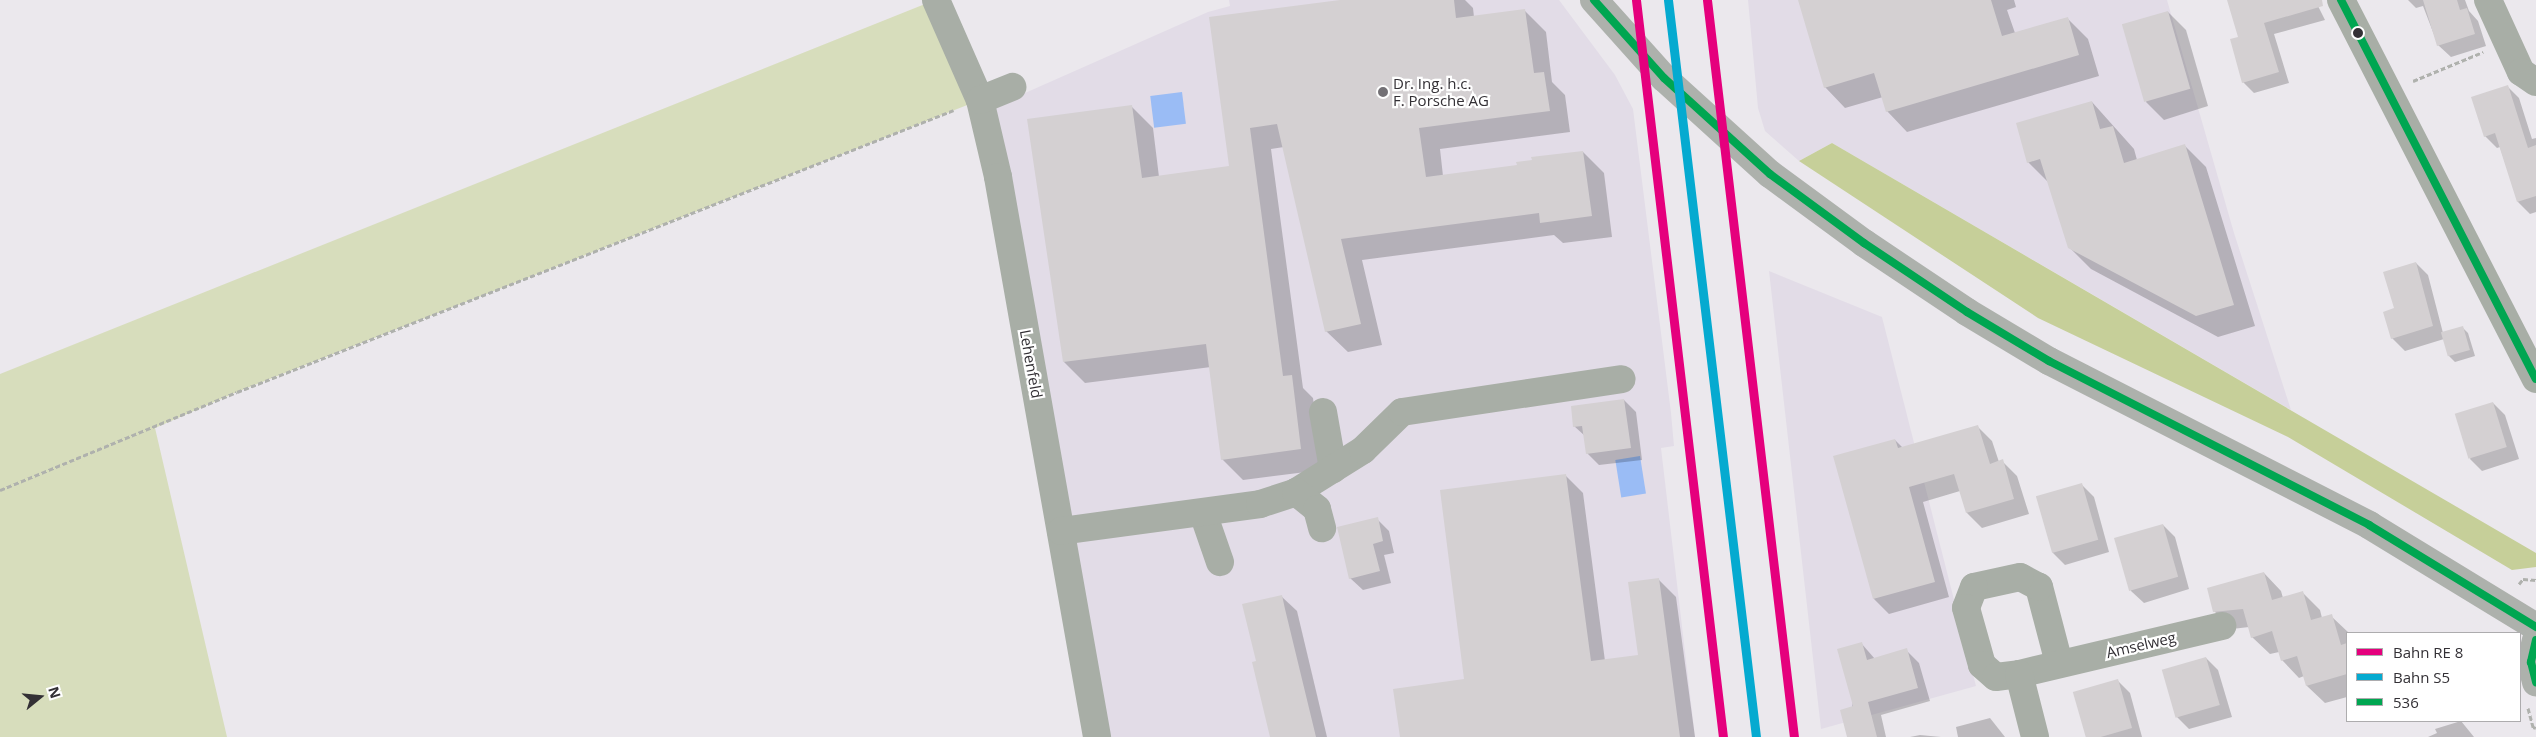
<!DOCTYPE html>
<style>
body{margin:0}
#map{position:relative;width:2536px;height:737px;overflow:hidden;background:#ebe8ed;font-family:"Open Sans",sans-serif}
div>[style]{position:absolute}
.built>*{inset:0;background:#e2dce7}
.green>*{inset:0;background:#d7ddbc}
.forest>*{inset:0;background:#c6cf99}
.water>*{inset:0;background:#9abcf5;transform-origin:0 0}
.shadow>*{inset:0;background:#0003}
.building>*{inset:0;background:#d4d0d2;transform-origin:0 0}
.path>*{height:3px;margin-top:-1.5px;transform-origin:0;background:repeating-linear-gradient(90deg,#afb1ad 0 5px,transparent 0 7.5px)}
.minor>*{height:28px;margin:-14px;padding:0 14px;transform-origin:14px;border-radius:14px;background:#a8aea6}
.major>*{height:28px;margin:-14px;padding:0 14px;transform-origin:14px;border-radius:14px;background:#adb1ac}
.bus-1>*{height:8px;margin:-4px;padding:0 4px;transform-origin:4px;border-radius:4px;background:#00a651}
.rail-1>*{height:9px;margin:-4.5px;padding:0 4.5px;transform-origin:4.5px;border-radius:4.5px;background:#e5007d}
.rail-2>*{height:9px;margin:-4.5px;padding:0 4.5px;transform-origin:4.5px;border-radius:4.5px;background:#05aad0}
.dots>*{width:14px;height:14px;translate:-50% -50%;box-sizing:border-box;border:2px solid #fff;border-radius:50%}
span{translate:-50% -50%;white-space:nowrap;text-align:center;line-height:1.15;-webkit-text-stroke:4.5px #fff;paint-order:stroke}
.poi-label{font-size:15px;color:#333035}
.left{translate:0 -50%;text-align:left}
.street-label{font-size:15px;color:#333035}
.legend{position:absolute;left:2346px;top:632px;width:175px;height:90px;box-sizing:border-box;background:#fff;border:1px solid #adacae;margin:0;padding:6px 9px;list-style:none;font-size:15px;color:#333035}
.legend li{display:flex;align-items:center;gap:10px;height:25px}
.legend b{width:25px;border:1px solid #adacae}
.north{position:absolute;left:15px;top:672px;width:50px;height:50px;-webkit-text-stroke:4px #fff;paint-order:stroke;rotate:73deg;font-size:14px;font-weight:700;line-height:20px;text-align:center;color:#333035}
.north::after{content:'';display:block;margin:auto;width:18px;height:22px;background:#333035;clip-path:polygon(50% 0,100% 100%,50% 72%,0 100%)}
</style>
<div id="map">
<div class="built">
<div style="clip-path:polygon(1229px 0,1559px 0,1615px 75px,1633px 109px,1671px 413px,1674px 446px,1661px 448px,1695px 737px,1104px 737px,991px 108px,1208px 12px,1230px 6px)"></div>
<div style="clip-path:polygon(1748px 0,2167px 0,2234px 233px,2291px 410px,1832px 143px,1799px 161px,1765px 131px,1758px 108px)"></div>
<div style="clip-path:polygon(1769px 271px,1882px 317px,1976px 686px,1821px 729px)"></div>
</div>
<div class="green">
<div style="clip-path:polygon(935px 0,980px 100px,237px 392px,155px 428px,227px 737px,0 737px,0 374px)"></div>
</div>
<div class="forest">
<div style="clip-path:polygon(1832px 143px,2536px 553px,2536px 567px,2512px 570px,2288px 437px,2038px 318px,1799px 161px)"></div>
</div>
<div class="water">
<div style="left:1182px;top:92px;width:32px;height:32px;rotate:83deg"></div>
<div style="left:1640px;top:456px;width:38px;height:25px;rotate:81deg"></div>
</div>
<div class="shadow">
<div style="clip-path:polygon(1350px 0,1465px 0,1473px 8px,1474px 17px,1524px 10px,1546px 32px,1552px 82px,1565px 95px,1570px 132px,1440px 149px,1443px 176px,1518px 166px,1583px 152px,1604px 173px,1612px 237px,1563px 243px,1554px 235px,1362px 260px,1382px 345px,1348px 352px,1326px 331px,1284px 147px,1271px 149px,1303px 388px,1313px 398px,1322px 470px,1243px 480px,1222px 459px,1211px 367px,1085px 383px,1064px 362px,1131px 106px,1153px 128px,1159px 177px,1230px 167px,1211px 18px)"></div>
<div style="clip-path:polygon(1799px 0,2014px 0,2016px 7px,2007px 10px,2015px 33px,2067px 18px,2088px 39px,2099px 76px,1907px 132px,1887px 111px,1883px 97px,1845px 108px,1825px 87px)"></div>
<div style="clip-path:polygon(2229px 0,2315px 0,2325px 20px,2274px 34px,2289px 83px,2254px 93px,2243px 82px,2240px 38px)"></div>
<div style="clip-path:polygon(2408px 0,2465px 0,2469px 11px,2478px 21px,2486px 46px,2451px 57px,2438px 45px,2423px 6px,2416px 8px)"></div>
<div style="clip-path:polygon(2168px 12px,2186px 30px,2208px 106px,2164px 120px,2146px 102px)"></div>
<div style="clip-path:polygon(2507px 86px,2519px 98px,2532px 139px,2536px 138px,2536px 212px,2530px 214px,2518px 202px,2500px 147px,2497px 148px,2485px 136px)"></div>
<div style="clip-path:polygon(2092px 102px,2134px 149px,2137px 160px,2185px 146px,2206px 167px,2255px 326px,2218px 337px,2091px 269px,2069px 247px,2049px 183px,2028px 162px)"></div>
<div style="clip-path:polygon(2416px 263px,2428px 275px,2443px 333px,2462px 327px,2468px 333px,2475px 356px,2455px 362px,2449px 356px,2444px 339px,2405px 351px,2392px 338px,2396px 309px)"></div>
<div style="clip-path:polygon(1624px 400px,1636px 412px,1642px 460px,1599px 465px,1587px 453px,1585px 436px,1574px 426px)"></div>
<div style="clip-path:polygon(2493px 403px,2505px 415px,2519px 459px,2482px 471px,2470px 459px)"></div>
<div style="clip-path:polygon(1977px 426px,1992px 441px,1999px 462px,2002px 461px,2017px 476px,2029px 514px,1982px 528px,1967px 513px,1960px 491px,1923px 502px,1949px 597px,1889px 614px,1874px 599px,1835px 457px,1895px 440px,1903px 448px)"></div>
<div style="clip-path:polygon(1565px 475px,1583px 493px,1605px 661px,1639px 656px,1659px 580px,1676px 597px,1695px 737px,1401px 737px,1466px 680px)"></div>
<div style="clip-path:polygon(2082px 485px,2094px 497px,2109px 552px,2065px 565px,2053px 553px,2038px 497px)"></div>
<div style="clip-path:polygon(1377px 519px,1389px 531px,1394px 553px,1384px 555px,1391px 583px,1363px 590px,1350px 578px)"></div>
<div style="clip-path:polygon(2163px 525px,2175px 537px,2189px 589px,2144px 603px,2131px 591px,2116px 539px)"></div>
<div style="clip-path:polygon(2264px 573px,2281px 591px,2283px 598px,2302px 592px,2320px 610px,2322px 618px,2331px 616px,2349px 633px,2347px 697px,2325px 703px,2307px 686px,2304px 676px,2299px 678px,2282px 660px,2279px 652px,2270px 654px,2252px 637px,2249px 627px,2232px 629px,2214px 611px)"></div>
<div style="clip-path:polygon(1281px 596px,1297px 611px,1327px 737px,1271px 737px,1257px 662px)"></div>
<div style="clip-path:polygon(1861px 643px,1875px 659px,1906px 650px,1919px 663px,1930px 701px,1881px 715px,1886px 737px,1848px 737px)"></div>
<div style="clip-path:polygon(2206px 658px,2218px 670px,2232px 717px,2189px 729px,2177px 717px)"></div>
<div style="clip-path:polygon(2118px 681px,2130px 693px,2142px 737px,2088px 737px,2075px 693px)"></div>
<div style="clip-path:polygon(1990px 718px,2005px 737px,1958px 737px,1956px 727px)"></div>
<div style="clip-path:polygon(2461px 721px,2474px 737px,2428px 737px,2437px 733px,2435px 729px)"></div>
<div style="clip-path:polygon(1920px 735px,1941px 737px,1910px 737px)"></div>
</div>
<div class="building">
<div style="clip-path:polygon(1340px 0,1454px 0,1456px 18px,1525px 9px,1534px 73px,1544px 72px,1550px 111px,1419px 128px,1426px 177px,1517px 165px,1516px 162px,1532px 160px,1531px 157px,1583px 151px,1592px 216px,1540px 223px,1539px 213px,1341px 239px,1361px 324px,1325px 332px,1277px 124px,1250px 128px,1283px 376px,1292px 375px,1301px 449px,1221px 460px,1206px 344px,1063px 362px,1027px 119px,1132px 105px,1142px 178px,1229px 166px,1209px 17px)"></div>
<div style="clip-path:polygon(1798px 0,1991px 0,2002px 36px,2068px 17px,2079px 55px,1886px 112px,1874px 73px,1824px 88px)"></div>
<div style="clip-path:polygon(2227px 0,2322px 0,2323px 6px,2264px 23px,2279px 72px,2242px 83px,2230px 39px,2238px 37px)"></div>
<div style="clip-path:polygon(2423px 0,2457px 0,2460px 10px,2467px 8px,2475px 34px,2437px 46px)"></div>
<div style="left:2168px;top:11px;width:81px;height:48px;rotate:74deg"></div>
<div style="clip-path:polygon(2508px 85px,2528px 148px,2536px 145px,2536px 196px,2517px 202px,2495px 133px,2484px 137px,2471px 97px)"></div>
<div style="clip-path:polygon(2092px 101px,2100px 129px,2113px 126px,2124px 163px,2185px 144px,2234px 305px,2196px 316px,2068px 248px,2040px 159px,2027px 163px,2016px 123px)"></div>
<div style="clip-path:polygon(2416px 262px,2433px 326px,2391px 339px,2383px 312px,2394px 308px,2383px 272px)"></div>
<div style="left:2463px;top:326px;width:25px;height:23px;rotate:74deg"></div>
<div style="clip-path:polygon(1624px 399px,1631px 448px,1586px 454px,1582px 426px,1573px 427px,1571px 406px)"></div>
<div style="left:2493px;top:402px;width:47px;height:40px;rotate:73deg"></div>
<div style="clip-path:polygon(1978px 425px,1990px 464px,2003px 459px,2014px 499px,1966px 513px,1954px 474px,1909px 487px,1935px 582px,1873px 599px,1833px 456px,1895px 439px,1898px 448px)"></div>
<div style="clip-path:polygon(1566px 474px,1591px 661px,1638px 655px,1628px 582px,1659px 578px,1680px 737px,1400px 737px,1393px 689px,1464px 679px,1440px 490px)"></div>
<div style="left:2082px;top:483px;width:59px;height:48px;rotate:74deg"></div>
<div style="clip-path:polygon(1378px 517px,1383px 541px,1373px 544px,1380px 571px,1349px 579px,1337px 527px)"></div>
<div style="left:2163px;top:524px;width:55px;height:51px;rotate:74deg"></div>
<div style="clip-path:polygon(2264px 572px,2272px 600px,2303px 591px,2311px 620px,2332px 614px,2341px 645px,2347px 643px,2347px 674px,2306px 686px,2297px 656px,2281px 661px,2272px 631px,2251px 638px,2243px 609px,2213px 612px,2207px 588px)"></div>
<div style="clip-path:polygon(1282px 595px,1285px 609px,1316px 737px,1270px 737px,1252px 662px,1256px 661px,1242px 604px)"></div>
<div style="clip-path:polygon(1862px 642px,1867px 660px,1907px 648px,1918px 688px,1868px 702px,1877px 737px,1847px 737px,1840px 710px,1853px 706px,1837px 649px)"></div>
<div style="left:2206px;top:657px;width:50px;height:46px;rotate:74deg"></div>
<div style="left:2118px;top:679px;width:51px;height:47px;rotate:74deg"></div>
</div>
<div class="path">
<div style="left:2413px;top:81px;width:76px;rotate:-22.5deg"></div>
<div style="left:0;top:490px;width:256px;rotate:-22.5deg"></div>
<div style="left:237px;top:392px;width:770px;rotate:-21.47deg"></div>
<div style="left:2519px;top:584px;width:6px;rotate:-51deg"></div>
<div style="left:2523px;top:579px;width:13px;rotate:4deg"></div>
<div style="left:2528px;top:708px;width:20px;rotate:75deg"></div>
<div style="left:2533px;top:727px;width:3px;rotate:18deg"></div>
</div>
<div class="minor">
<div style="left:936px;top:0;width:109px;rotate:66.3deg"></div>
<div style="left:980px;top:100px;width:79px;rotate:76.8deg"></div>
<div style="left:998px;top:177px;width:569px;rotate:79.97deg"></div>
<div style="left:2341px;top:0;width:426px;rotate:62.8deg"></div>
<div style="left:2488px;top:0;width:79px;rotate:65.4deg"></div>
<div style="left:2521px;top:72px;width:18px;rotate:34deg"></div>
<div style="left:980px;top:100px;width:35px;rotate:-22deg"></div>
<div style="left:1323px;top:412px;width:58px;rotate:80deg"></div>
<div style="left:1296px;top:492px;width:79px;rotate:-32.1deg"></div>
<div style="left:1363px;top:450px;width:54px;rotate:-44.3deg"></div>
<div style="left:1402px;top:412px;width:222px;rotate:-8.5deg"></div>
<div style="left:1203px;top:513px;width:52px;rotate:70.9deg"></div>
<div style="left:1061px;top:531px;width:201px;rotate:-7.7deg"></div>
<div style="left:1260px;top:504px;width:38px;rotate:-18deg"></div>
<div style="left:1296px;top:492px;width:27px;rotate:39deg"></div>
<div style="left:1317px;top:509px;width:20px;rotate:75deg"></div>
<div style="left:2059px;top:663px;width:79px;rotate:-104.7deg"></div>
<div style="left:2039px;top:587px;width:21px;rotate:-152deg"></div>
<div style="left:2020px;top:577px;width:47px;rotate:167.7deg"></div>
<div style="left:1974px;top:587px;width:22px;rotate:111deg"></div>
<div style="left:1966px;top:608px;width:59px;rotate:74.3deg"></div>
<div style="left:1982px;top:665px;width:18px;rotate:41deg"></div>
<div style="left:1996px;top:677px;width:23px;rotate:-7deg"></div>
<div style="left:2019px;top:674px;width:209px;rotate:-13.3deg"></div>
<div style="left:2019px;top:674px;width:65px;rotate:75.7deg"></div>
</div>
<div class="major">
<div style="left:1594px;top:0;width:105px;rotate:48.1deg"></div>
<div style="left:1664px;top:78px;width:143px;rotate:42.2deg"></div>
<div style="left:1770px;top:174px;width:117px;rotate:36.3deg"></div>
<div style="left:1864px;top:243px;width:124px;rotate:33.8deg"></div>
<div style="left:1967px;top:312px;width:96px;rotate:30.9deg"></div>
<div style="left:2049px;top:361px;width:360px;rotate:27.1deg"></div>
<div style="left:2369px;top:525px;width:196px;rotate:31.4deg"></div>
<div style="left:2536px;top:640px;width:23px;rotate:103deg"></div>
<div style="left:2531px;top:662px;width:21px;rotate:76deg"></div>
</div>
<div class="bus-1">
<div style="left:1594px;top:0;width:105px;rotate:48.1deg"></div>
<div style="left:1664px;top:78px;width:143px;rotate:42.2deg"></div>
<div style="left:1770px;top:174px;width:117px;rotate:36.3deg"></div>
<div style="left:1864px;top:243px;width:124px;rotate:33.8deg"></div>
<div style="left:1967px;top:312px;width:96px;rotate:30.9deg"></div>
<div style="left:2049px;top:361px;width:360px;rotate:27.1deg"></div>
<div style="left:2369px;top:525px;width:196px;rotate:31.4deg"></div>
<div style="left:2341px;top:0;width:426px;rotate:62.8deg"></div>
<div style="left:2536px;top:640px;width:23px;rotate:103deg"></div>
<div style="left:2531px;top:662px;width:21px;rotate:76deg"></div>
</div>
<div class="rail-1">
<div style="left:1636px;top:0;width:742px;rotate:83.27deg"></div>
<div style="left:1707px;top:0;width:742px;rotate:83.27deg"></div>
</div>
<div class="rail-2">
<div style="left:1668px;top:0;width:742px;rotate:83.19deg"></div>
</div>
<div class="dots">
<div style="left:2358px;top:33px;background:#333035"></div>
<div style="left:1383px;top:92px;background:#737075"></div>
</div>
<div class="poi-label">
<span class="left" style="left:1393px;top:92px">Dr. Ing. h.c.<br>F. Porsche AG</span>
</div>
<div class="street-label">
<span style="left:1031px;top:364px;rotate:80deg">Lehenfeld</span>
<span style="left:2141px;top:645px;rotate:-13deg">Amselweg</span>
</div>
<ul class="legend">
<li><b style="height:6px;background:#e5007d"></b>Bahn RE 8</li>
<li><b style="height:6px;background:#05aad0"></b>Bahn S5</li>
<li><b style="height:6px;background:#00a651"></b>536</li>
</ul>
<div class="north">N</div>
</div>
